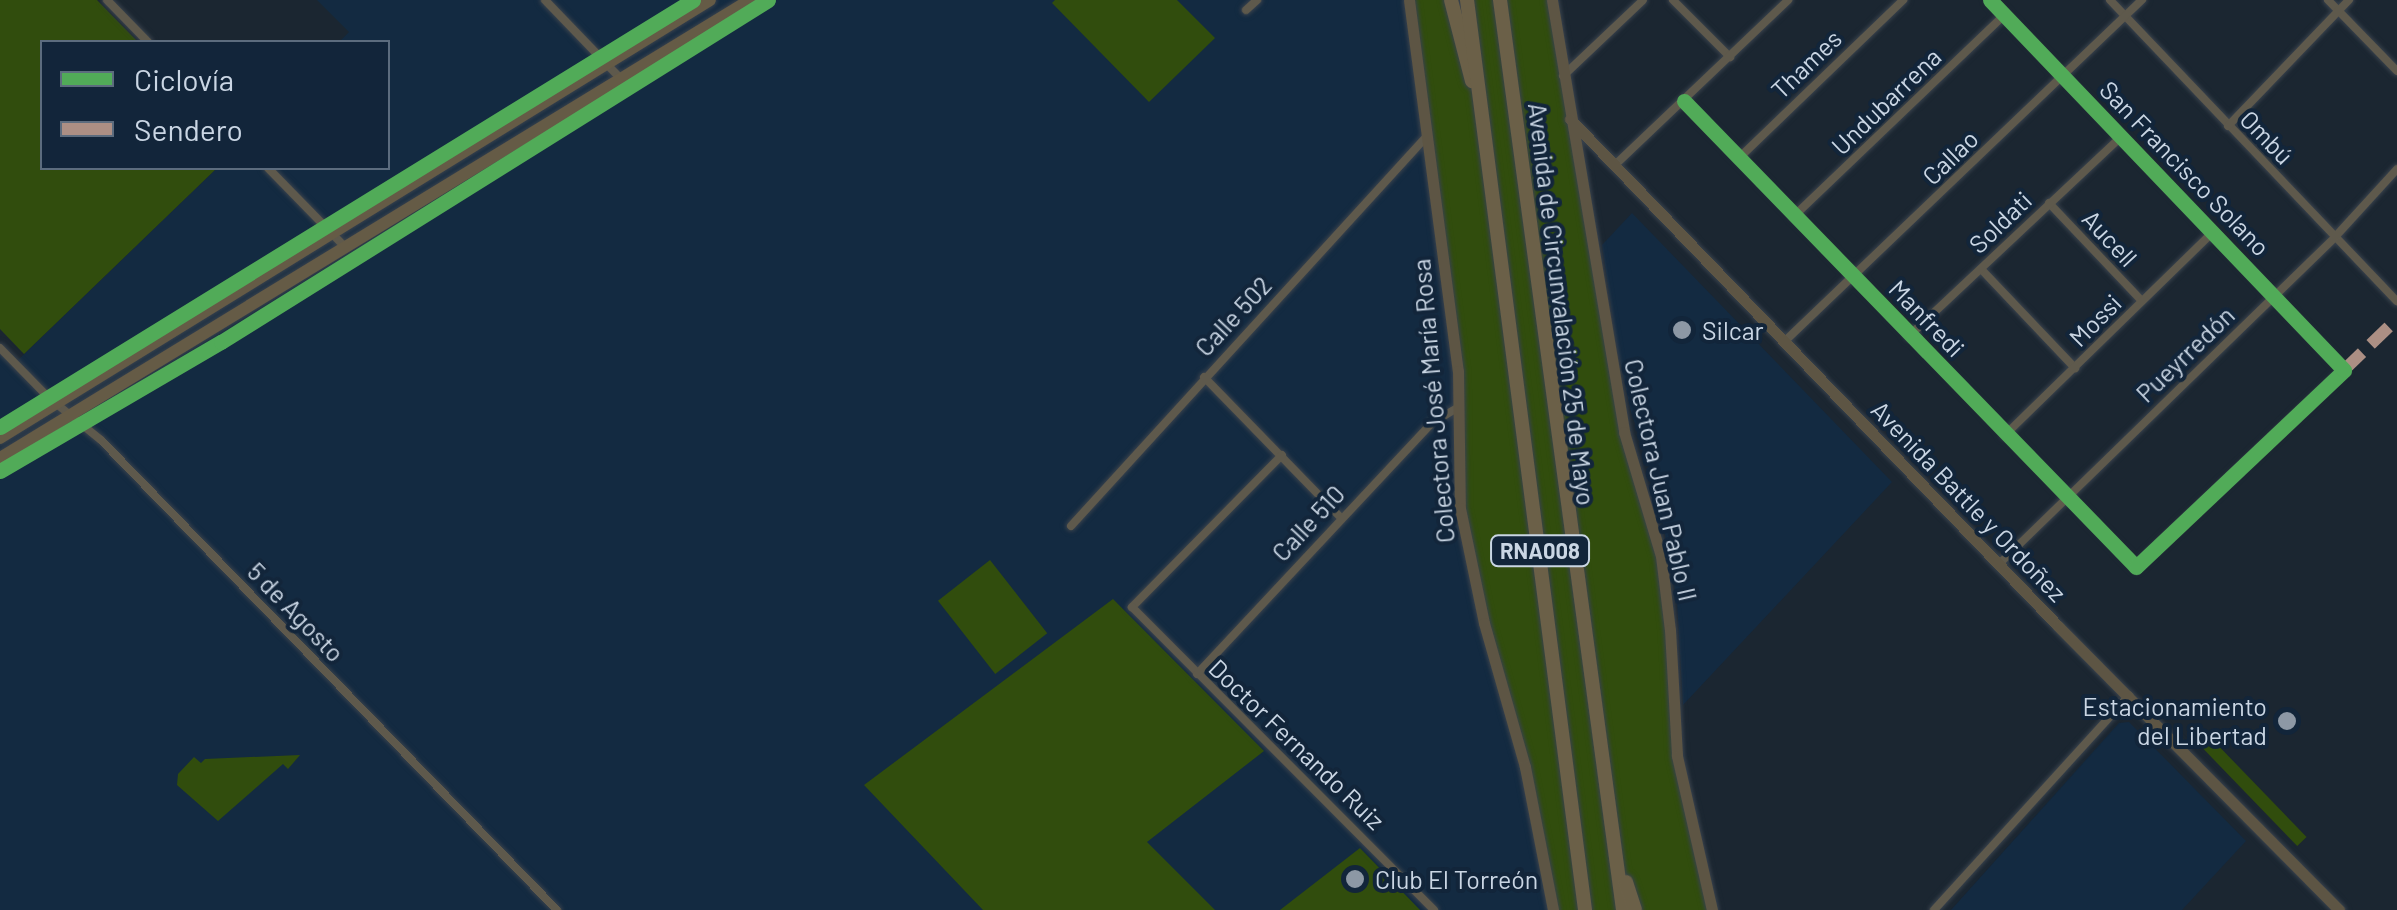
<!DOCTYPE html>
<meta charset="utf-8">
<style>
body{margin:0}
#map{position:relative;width:2397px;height:910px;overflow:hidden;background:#1b2631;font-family:Barlow,sans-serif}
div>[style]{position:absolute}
.built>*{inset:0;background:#132a41}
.green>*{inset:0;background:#314d0d;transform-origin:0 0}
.roads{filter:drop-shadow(0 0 2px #39424c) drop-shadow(0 0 2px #39424c)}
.minor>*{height:8px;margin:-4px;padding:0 4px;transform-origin:4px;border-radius:4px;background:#5e594c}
.secondary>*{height:11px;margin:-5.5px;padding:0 5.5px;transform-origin:5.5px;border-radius:5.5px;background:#5d5544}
.primary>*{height:12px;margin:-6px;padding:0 6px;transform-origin:6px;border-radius:6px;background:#655b46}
.motorway>*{height:14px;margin:-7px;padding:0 7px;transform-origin:7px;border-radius:7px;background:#6b6048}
.quiet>*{height:12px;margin-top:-6px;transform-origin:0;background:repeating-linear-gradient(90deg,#ac8f84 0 25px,transparent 0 37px)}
.cycleway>*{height:15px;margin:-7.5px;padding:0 7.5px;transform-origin:7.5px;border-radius:7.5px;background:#51ab58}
.dots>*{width:28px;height:28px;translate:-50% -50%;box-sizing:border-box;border:5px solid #12253a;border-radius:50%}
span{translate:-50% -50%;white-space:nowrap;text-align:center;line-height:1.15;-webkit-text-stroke:8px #12253a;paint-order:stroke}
.shield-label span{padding:2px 8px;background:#12253a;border:2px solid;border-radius:8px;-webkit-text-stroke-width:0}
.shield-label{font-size:22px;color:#cad6e4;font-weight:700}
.street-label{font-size:25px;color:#cad6e4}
.poi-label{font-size:25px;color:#cad6e4}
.left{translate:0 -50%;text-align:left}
.right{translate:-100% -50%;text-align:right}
.legend{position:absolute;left:40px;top:40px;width:350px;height:130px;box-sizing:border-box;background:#12253a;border:2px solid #5c6c7e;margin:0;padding:12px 18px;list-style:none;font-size:30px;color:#cad6e4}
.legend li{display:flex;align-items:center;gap:20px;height:50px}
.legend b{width:50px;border:2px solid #5c6c7e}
</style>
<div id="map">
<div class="built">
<div style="clip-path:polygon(317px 0,1409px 0,1500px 680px,1553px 910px,0 910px,0 348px,15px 363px,217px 168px,388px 168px,388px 42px,339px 42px,349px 32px)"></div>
<div style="clip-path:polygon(1632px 213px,1892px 482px,1683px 705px,1677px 601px,1655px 481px,1631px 412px,1617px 348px,1602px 245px)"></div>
<div style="clip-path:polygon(2129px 722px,2246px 841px,2182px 910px,1951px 910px,2119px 723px)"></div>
</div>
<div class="green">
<div style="clip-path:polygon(0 0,97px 0,138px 42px,42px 42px,42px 168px,217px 168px,24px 354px,0 329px)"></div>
<div style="clip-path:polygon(1055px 0,1177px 0,1215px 38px,1149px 102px,1052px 3px)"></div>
<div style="clip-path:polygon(1409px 0,1552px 0,1624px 431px,1661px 556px,1677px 756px,1712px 910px,1553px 910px,1460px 508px,1458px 371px)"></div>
<div style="left:990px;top:560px;width:93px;height:66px;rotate:52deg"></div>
<div style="clip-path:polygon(1113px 599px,1264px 751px,1147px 842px,1215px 910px,983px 910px,864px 785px)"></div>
<div style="left:2210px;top:737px;width:139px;height:13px;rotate:46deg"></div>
<div style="clip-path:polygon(300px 755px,288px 769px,283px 764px,218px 821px,177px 785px,178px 774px,194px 757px,201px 763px,205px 759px)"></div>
<div style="clip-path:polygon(1360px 848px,1420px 910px,1280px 910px)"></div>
</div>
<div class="roads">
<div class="minor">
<div style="left:107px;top:0;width:59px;rotate:45.7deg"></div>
<div style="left:545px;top:0;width:110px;rotate:46.1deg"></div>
<div style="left:1673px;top:0;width:81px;rotate:45deg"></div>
<div style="left:2110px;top:0;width:416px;rotate:46.4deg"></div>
<div style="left:2328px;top:0;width:99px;rotate:45.8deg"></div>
<div style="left:1246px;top:10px;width:15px;rotate:-42deg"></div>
<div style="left:1563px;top:76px;width:110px;rotate:-43.5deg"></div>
<div style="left:1684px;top:101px;width:649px;rotate:45.87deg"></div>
<div style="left:2136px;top:567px;width:286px;rotate:-43.4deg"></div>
<div style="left:2344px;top:370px;width:512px;rotate:-133.73deg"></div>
<div style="left:2228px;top:126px;width:175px;rotate:-46.2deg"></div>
<div style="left:1739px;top:158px;width:228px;rotate:-43.9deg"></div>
<div style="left:1616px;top:164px;width:238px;rotate:-43.6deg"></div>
<div style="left:268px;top:168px;width:110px;rotate:45.7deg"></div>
<div style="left:2049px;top:203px;width:135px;rotate:46.5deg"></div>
<div style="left:1794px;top:216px;width:291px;rotate:-43.7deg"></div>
<div style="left:1981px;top:269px;width:137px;rotate:46.5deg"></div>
<div style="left:1909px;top:336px;width:289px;rotate:-43.2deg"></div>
<div style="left:1785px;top:341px;width:494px;rotate:-43.7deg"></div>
<div style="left:0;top:348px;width:69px;rotate:45.6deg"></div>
<div style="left:48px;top:397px;width:68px;rotate:39.1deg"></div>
<div style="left:101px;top:440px;width:655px;rotate:45.87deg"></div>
<div style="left:1204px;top:377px;width:195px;rotate:45.8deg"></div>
<div style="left:2005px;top:435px;width:289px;rotate:-44.3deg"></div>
<div style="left:1282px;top:455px;width:214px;rotate:134.6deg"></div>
<div style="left:1132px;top:607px;width:428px;rotate:45.1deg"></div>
<div style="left:1071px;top:526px;width:528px;rotate:-47.61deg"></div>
<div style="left:1998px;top:565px;width:470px;rotate:-44.2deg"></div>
<div style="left:2335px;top:237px;width:92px;rotate:-47.6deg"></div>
<div style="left:1197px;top:674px;width:344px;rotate:-46.9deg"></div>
<div style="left:1432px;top:423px;width:29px;rotate:-31deg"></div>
<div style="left:1934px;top:910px;width:290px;rotate:-47.7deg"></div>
</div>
<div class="secondary">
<div style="left:1409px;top:0;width:374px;rotate:82.5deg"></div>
<div style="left:1458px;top:371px;width:137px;rotate:89.2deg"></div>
<div style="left:1460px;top:508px;width:117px;rotate:78.2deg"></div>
<div style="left:1484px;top:623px;width:150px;rotate:74.1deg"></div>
<div style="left:1525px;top:767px;width:146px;rotate:78.9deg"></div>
<div style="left:1552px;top:0;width:438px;rotate:80.5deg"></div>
<div style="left:1624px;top:432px;width:129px;rotate:73.4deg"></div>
<div style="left:1661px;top:556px;width:75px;rotate:83.1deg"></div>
<div style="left:1670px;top:630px;width:126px;rotate:86.8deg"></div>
<div style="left:1677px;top:756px;width:158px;rotate:77.2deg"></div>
<div style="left:1570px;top:119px;width:704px;rotate:46.09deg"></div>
<div style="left:2058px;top:626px;width:400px;rotate:45.3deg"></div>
</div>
<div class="primary">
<div style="left:0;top:438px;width:834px;rotate:-31.67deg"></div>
<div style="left:0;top:458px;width:879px;rotate:-31.41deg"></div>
</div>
<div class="motorway">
<div style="left:1451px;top:0;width:84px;rotate:75.5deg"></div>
<div style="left:1467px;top:0;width:918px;rotate:82.61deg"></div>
<div style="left:1500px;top:0;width:918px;rotate:82.3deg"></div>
<div style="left:1626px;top:882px;width:29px;rotate:72deg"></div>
</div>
</div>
<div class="quiet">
<div style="left:2344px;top:370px;width:74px;rotate:-43.9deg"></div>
</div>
<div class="cycleway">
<div style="left:1684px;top:101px;width:649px;rotate:45.87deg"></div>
<div style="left:2136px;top:567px;width:286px;rotate:-43.4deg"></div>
<div style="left:2344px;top:370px;width:512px;rotate:-133.73deg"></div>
<div style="left:0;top:427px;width:814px;rotate:-31.64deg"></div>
<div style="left:0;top:471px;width:256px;rotate:-30.3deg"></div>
<div style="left:221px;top:342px;width:645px;rotate:-32.01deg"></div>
</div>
<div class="dots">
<div style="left:1682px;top:330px;background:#8d98a5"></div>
<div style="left:2287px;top:721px;background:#8d98a5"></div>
<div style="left:1355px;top:879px;background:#8d98a5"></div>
</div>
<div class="shield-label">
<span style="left:1540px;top:551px">RNA008</span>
</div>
<div class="street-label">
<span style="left:1806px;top:64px;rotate:-44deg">Thames</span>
<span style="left:1886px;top:101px;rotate:-44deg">Undubarrena</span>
<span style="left:2267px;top:137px;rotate:46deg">Ombú</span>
<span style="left:1950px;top:157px;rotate:-44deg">Callao</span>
<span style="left:2185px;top:168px;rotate:46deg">San Francisco Solano</span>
<span style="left:2000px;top:222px;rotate:-44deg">Soldati</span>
<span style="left:2110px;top:238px;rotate:47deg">Aucell</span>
<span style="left:1562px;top:304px;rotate:83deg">Avenida de Circunvalación 25 de Mayo</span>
<span style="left:1233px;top:316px;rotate:-47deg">Calle 502</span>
<span style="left:1927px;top:318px;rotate:46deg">Manfredi</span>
<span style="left:2095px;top:320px;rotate:-45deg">Mossi</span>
<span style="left:2185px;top:354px;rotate:-44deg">Pueyrredón</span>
<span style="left:1433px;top:401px;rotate:-95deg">Colectora José María Rosa</span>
<span style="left:1661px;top:480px;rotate:77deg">Colectora Juan Pablo II</span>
<span style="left:1969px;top:501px;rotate:46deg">Avenida Battle y Ordoñez</span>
<span style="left:1308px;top:523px;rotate:-47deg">Calle 510</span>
<span style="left:296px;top:612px;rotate:46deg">5 de Agosto</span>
<span style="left:1297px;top:744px;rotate:44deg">Doctor Fernando Ruiz</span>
</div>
<div class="poi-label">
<span class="left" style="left:1702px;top:330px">Silcar</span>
<span class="right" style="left:2267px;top:721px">Estacionamiento<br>del Libertad</span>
<span class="left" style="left:1375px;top:879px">Club El Torreón</span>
</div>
<ul class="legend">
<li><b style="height:12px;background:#51ab58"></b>Ciclovía</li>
<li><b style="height:12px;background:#ac8f84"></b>Sendero</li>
</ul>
</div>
